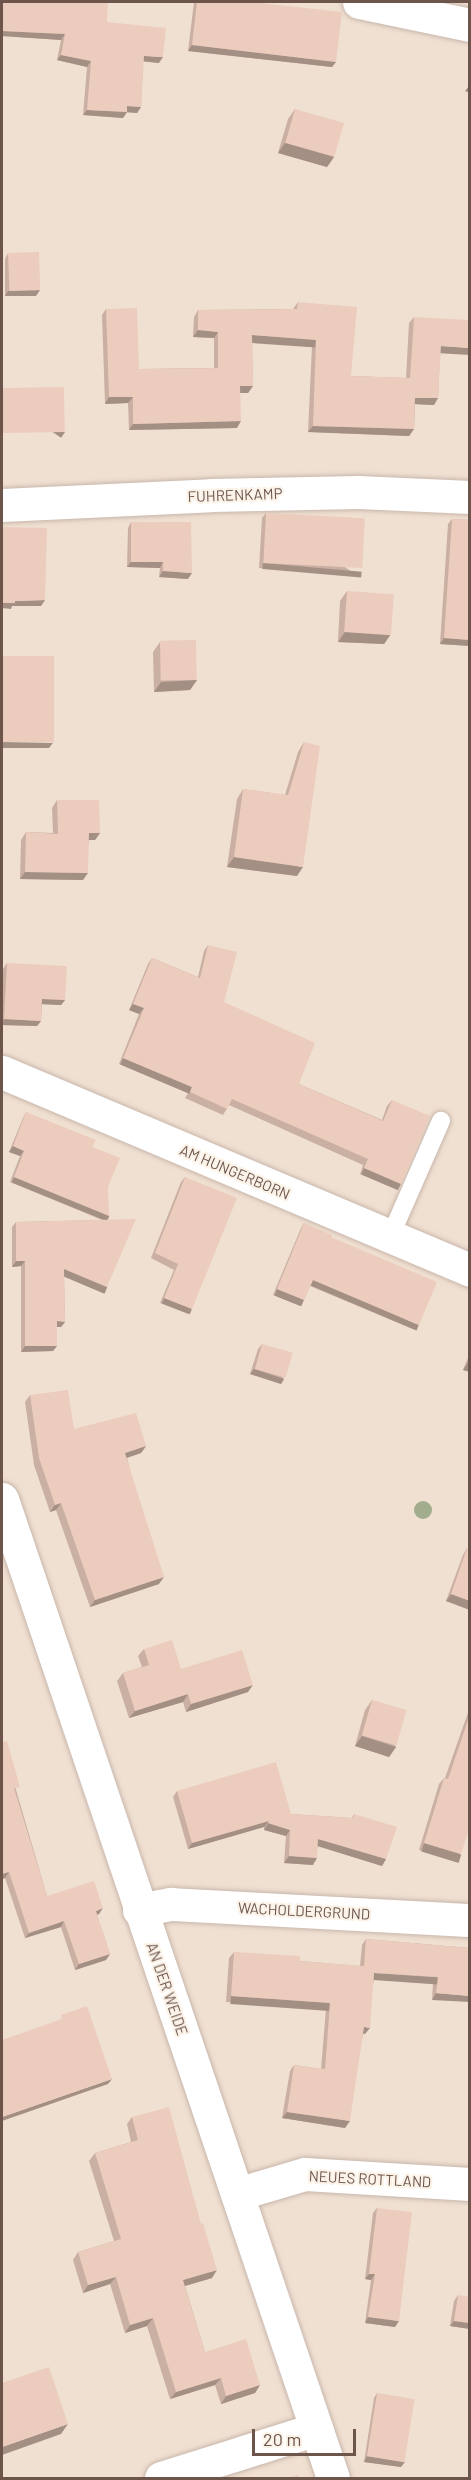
<!DOCTYPE html>
<style>
body{margin:0}
#map{position:relative;width:471px;height:2480px;overflow:hidden;background:#f9eee2;font-family:Barlow,sans-serif}
div>[style]{position:absolute}
.residential>*{inset:0;background:#f0e0d2;transform-origin:0 0}
.roads{filter:drop-shadow(0 0 2px #c8b6ab) drop-shadow(0 0 2px #c8b6ab)}
.service>*{height:18px;margin:-9px;padding:0 9px;transform-origin:9px;border-radius:9px;background:#fff}
.minor>*{height:33px;margin:-16.5px;padding:0 16.5px;transform-origin:16.5px;border-radius:16.5px;background:#fff}
.trees>*{width:18px;height:18px;margin:-9px;border-radius:50%;background:#a2ad8d}
.wall>*{inset:0;background:#caafa3}
.shaded-wall>*{inset:0;background:#a48f84;transform-origin:0 0}
.building>*{inset:0;background:#ebccbd;transform-origin:0 0}
span{translate:-50% -50%;white-space:nowrap;text-align:center;line-height:1.15;-webkit-text-stroke:4.5px #fcf3e8;paint-order:stroke}
.street-label{font-size:15px;color:#6d554c}
.frame{position:absolute;inset:0;border:3px solid #6d554c;pointer-events:none}
.scale{position:absolute;left:252px;top:2429px;width:104px;height:27px;box-sizing:border-box;border:3px solid #6d554c;border-top:0;padding-left:8px;font-size:18px;line-height:21px;white-space:nowrap;color:#6d554c;-webkit-text-stroke:4px #fcf3e8;paint-order:stroke}
</style>
<div id="map">
<div class="residential">
<div style="left:2px;top:2px;width:467px;height:2476px"></div>
</div>
<div class="roads">
<div class="service">
<div style="left:390px;top:1237px;width:127px;rotate:-66.3deg"></div>
</div>
<div class="minor">
<div style="left:359px;top:2px;width:113px;rotate:11.7deg"></div>
<div style="left:2px;top:505px;width:209px;rotate:-2.7deg"></div>
<div style="left:211px;top:495px;width:147px;rotate:-1.2deg"></div>
<div style="left:358px;top:492px;width:112px;rotate:2.6deg"></div>
<div style="left:2px;top:1072px;width:508px;rotate:22.93deg"></div>
<div style="left:2px;top:1499px;width:1033px;rotate:71.32deg"></div>
<div style="left:139px;top:1910px;width:33px;rotate:-11deg"></div>
<div style="left:171px;top:1904px;width:299px;rotate:3.1deg"></div>
<div style="left:237px;top:2194px;width:71px;rotate:-16.4deg"></div>
<div style="left:305px;top:2174px;width:165px;rotate:3.5deg"></div>
<div style="left:161px;top:2478px;width:163px;rotate:-17.5deg"></div>
</div>
</div>
<div class="trees">
<div style="left:423px;top:1510px"></div>
</div>
<div class="wall">
<div style="clip-path:polygon(2px 2px,107px 22px,159px 63px,143px 61px,141px 107px,137px 113px,127px 112px,123px 118px,83px 115px,87px 67px,57px 60px,61px 40px,2px 36px)"></div>
<div style="clip-path:polygon(194px 2px,252px 2px,336px 62px,332px 67px,188px 51px)"></div>
<div style="clip-path:polygon(295px 109px,334px 157px,327px 167px,278px 153px,288px 119px)"></div>
<div style="clip-path:polygon(8px 253px,36px 296px,5px 296px,5px 259px)"></div>
<div style="clip-path:polygon(298px 302px,351px 376px,406px 378px,409px 323px,414px 317px,440px 353px,438px 398px,434px 405px,415px 404px,414px 429px,409px 436px,308px 432px,312px 346px,252px 341px,253px 386px,248px 393px,240px 393px,237px 428px,129px 430px,128px 403px,105px 404px,102px 315px,106px 309px,139px 369px,214px 368px,214px 338px,193px 337px,194px 317px,198px 310px,293px 309px)"></div>
<div style="clip-path:polygon(266px 513px,358px 576px,259px 568px,262px 518px)"></div>
<div style="clip-path:polygon(452px 519px,470px 520px,470px 646px,440px 644px,448px 524px)"></div>
<div style="clip-path:polygon(131px 522px,188px 579px,159px 577px,160px 568px,127px 567px,128px 528px)"></div>
<div style="clip-path:polygon(347px 591px,391px 634px,384px 644px,338px 642px,340px 601px)"></div>
<div style="clip-path:polygon(160px 642px,197px 680px,190px 690px,154px 692px,153px 652px)"></div>
<div style="clip-path:polygon(304px 742px,297px 876px,227px 867px,237px 799px,243px 789px,285px 795px,298px 752px)"></div>
<div style="clip-path:polygon(57px 800px,100px 833px,95px 840px,89px 840px,83px 880px,20px 879px,21px 840px,26px 832px,53px 833px,52px 808px)"></div>
<div style="clip-path:polygon(208px 945px,224px 1002px,299px 1084px,382px 1120px,387px 1106px,392px 1100px,401px 1184px,397px 1190px,360px 1174px,363px 1165px,229px 1105px,223px 1115px,185px 1098px,188px 1093px,119px 1064px,139px 1014px,129px 1010px,148px 964px,152px 958px,198px 977px,204px 951px)"></div>
<div style="clip-path:polygon(7px 963px,65px 1000px,61px 1005px,42px 1004px,41px 1021px,37px 1026px,2px 1025px,3px 969px)"></div>
<div style="clip-path:polygon(26px 1112px,92px 1147px,108px 1187px,106px 1220px,107px 1287px,103px 1293px,64px 1276px,65px 1322px,61px 1327px,57px 1327px,57px 1346px,53px 1351px,21px 1352px,21px 1266px,12px 1267px,12px 1227px,16px 1222px,102px 1220px,10px 1182px,20px 1156px,9px 1152px,23px 1118px)"></div>
<div style="clip-path:polygon(185px 1177px,188px 1314px,160px 1303px,174px 1270px,151px 1258px,181px 1182px)"></div>
<div style="clip-path:polygon(304px 1223px,331px 1237px,415px 1330px,310px 1286px,304px 1300px,300px 1306px,273px 1295px,301px 1228px)"></div>
<div style="clip-path:polygon(262px 1344px,284px 1379px,281px 1384px,250px 1374px,258px 1349px)"></div>
<div style="clip-path:polygon(470px 1353px,470px 1372px,463px 1370px)"></div>
<div style="clip-path:polygon(30px 1395px,74px 1429px,146px 1446px,141px 1453px,127px 1458px,159px 1584px,90px 1607px,56px 1510px,50px 1512px,34px 1465px,25px 1402px)"></div>
<div style="clip-path:polygon(467px 1548px,470px 1610px,446px 1601px,463px 1555px)"></div>
<div style="clip-path:polygon(144px 1649px,181px 1669px,248px 1692px,186px 1712px,183px 1702px,129px 1718px,117px 1681px,123px 1673px,142px 1667px,138px 1656px)"></div>
<div style="clip-path:polygon(372px 1700px,396px 1747px,389px 1757px,355px 1746px,365px 1710px)"></div>
<div style="clip-path:polygon(470px 1707px,470px 1826px,456px 1861px,419px 1850px,439px 1784px,444px 1778px,445px 1778px)"></div>
<div style="clip-path:polygon(2px 1742px,47px 1896px,99px 1914px,97px 1915px,110px 1954px,106px 1960px,75px 1970px,61px 1927px,25px 1938px,5px 1878px,2px 1879px)"></div>
<div style="clip-path:polygon(177px 1791px,291px 1814px,352px 1818px,354px 1814px,386px 1859px,382px 1866px,318px 1846px,313px 1865px,284px 1863px,286px 1836px,264px 1830px,264px 1827px,188px 1849px,173px 1797px)"></div>
<div style="clip-path:polygon(366px 1939px,470px 1948px,432px 2000px,433px 1983px,374px 1979px,365px 2034px,363px 2034px,345px 2128px,282px 2118px,290px 2071px,294px 2065px,321px 2069px,326px 2009px,226px 2002px,229px 1958px,234px 1952px,300px 1961px,360px 1966px,362px 1945px)"></div>
<div style="clip-path:polygon(132px 2117px,212px 2278px,185px 2286px,205px 2352px,260px 2385px,255px 2393px,221px 2404px,215px 2385px,170px 2399px,147px 2326px,125px 2333px,110px 2284px,83px 2293px,73px 2260px,78px 2252px,114px 2241px,89px 2161px,95px 2153px,131px 2142px,127px 2124px)"></div>
<div style="clip-path:polygon(377px 2208px,395px 2327px,365px 2323px,371px 2280px,365px 2279px,373px 2213px)"></div>
<div style="clip-path:polygon(458px 2295px,470px 2329px,450px 2326px,454px 2301px)"></div>
<div style="clip-path:polygon(377px 2393px,401px 2467px,364px 2462px,374px 2398px)"></div>
</div>
<div class="shaded-wall">
<div style="clip-path:polygon(2px 31px,65px 34px,61px 40px,2px 36px)"></div>
<div style="clip-path:polygon(192px 45px,336px 62px,332px 67px,188px 51px)"></div>
<div style="clip-path:polygon(61px 55px,91px 61px,87px 67px,57px 60px)"></div>
<div style="clip-path:polygon(144px 56px,163px 57px,159px 63px,140px 61px)"></div>
<div style="clip-path:polygon(469px 86px,470px 86px,470px 93px,465px 91px)"></div>
<div style="clip-path:polygon(127px 106px,141px 107px,137px 113px,123px 112px)"></div>
<div style="clip-path:polygon(87px 110px,127px 112px,123px 118px,83px 115px)"></div>
<div style="clip-path:polygon(285px 143px,334px 157px,327px 167px,278px 153px)"></div>
<div style="clip-path:polygon(40px 290px,36px 296px,5px 296px,8px 291px)"></div>
<div style="clip-path:polygon(198px 330px,218px 332px,214px 338px,193px 337px)"></div>
<div style="left:252px;top:335px;width:64px;height:8px;rotate:4deg"></div>
<div style="clip-path:polygon(441px 346px,470px 348px,470px 355px,436px 353px)"></div>
<div style="clip-path:polygon(240px 386px,253px 386px,248px 393px,236px 393px)"></div>
<div style="clip-path:polygon(109px 397px,133px 397px,128px 403px,105px 404px)"></div>
<div style="clip-path:polygon(415px 398px,438px 398px,434px 405px,411px 404px)"></div>
<div style="clip-path:polygon(241px 421px,237px 428px,129px 430px,133px 424px)"></div>
<div style="clip-path:polygon(313px 426px,414px 429px,409px 436px,308px 432px)"></div>
<div style="left:65px;top:432px;width:7px;height:63px;rotate:124deg"></div>
<div style="clip-path:polygon(131px 562px,163px 562px,160px 568px,127px 567px)"></div>
<div style="left:263px;top:563px;width:99px;height:6px;rotate:5deg"></div>
<div style="clip-path:polygon(163px 571px,192px 573px,188px 579px,159px 577px)"></div>
<div style="clip-path:polygon(45px 600px,41px 606px,12px 606px,11px 609px,2px 608px,2px 603px,15px 601px)"></div>
<div style="clip-path:polygon(345px 632px,391px 634px,384px 644px,338px 642px)"></div>
<div style="clip-path:polygon(444px 638px,470px 640px,470px 646px,440px 644px)"></div>
<div style="clip-path:polygon(197px 680px,190px 690px,154px 692px,161px 682px)"></div>
<div style="clip-path:polygon(2px 742px,53px 743px,49px 748px,2px 748px)"></div>
<div style="clip-path:polygon(89px 833px,100px 833px,95px 840px,84px 840px)"></div>
<div style="clip-path:polygon(234px 857px,303px 867px,297px 876px,227px 867px)"></div>
<div style="clip-path:polygon(25px 872px,88px 873px,83px 880px,20px 879px)"></div>
<div style="clip-path:polygon(42px 999px,65px 1000px,61px 1005px,38px 1004px)"></div>
<div style="clip-path:polygon(133px 1004px,144px 1008px,139px 1014px,129px 1010px)"></div>
<div style="clip-path:polygon(4px 1019px,41px 1021px,37px 1026px,2px 1025px)"></div>
<div style="left:123px;top:1058px;width:75px;height:7px;rotate:23deg"></div>
<div style="clip-path:polygon(13px 1146px,24px 1151px,20px 1156px,9px 1152px)"></div>
<div style="left:364px;top:1168px;width:40px;height:7px;rotate:23deg"></div>
<div style="left:14px;top:1177px;width:103px;height:6px;rotate:22deg"></div>
<div style="clip-path:polygon(16px 1261px,25px 1261px,21px 1266px,12px 1267px)"></div>
<div style="left:64px;top:1269px;width:47px;height:7px;rotate:23deg"></div>
<div style="left:313px;top:1280px;width:115px;height:6px;rotate:23deg"></div>
<div style="left:277px;top:1289px;width:29px;height:7px;rotate:22deg"></div>
<div style="left:164px;top:1298px;width:30px;height:6px;rotate:21deg"></div>
<div style="clip-path:polygon(57px 1321px,65px 1322px,61px 1327px,53px 1327px)"></div>
<div style="clip-path:polygon(25px 1346px,57px 1346px,53px 1351px,21px 1352px)"></div>
<div style="clip-path:polygon(468px 1362px,470px 1362px,470px 1372px,463px 1370px)"></div>
<div style="clip-path:polygon(254px 1369px,284px 1379px,281px 1384px,250px 1374px)"></div>
<div style="clip-path:polygon(146px 1446px,141px 1453px,120px 1460px,125px 1453px)"></div>
<div style="clip-path:polygon(61px 1503px,56px 1510px,50px 1512px,55px 1505px)"></div>
<div style="clip-path:polygon(164px 1577px,159px 1584px,90px 1607px,95px 1600px)"></div>
<div style="clip-path:polygon(451px 1594px,470px 1601px,470px 1610px,446px 1601px)"></div>
<div style="clip-path:polygon(253px 1685px,248px 1692px,186px 1712px,191px 1704px)"></div>
<div style="clip-path:polygon(188px 1694px,183px 1702px,129px 1718px,135px 1711px)"></div>
<div style="clip-path:polygon(362px 1736px,396px 1747px,389px 1757px,355px 1746px)"></div>
<div style="clip-path:polygon(269px 1821px,264px 1827px,188px 1849px,192px 1843px)"></div>
<div style="clip-path:polygon(268px 1823px,290px 1830px,286px 1836px,264px 1830px)"></div>
<div style="clip-path:polygon(318px 1839px,386px 1859px,382px 1866px,314px 1845px)"></div>
<div style="left:424px;top:1843px;width:39px;height:9px;rotate:17deg"></div>
<div style="clip-path:polygon(289px 1856px,317px 1858px,313px 1865px,284px 1863px)"></div>
<div style="clip-path:polygon(9px 1872px,5px 1878px,2px 1879px,2px 1874px)"></div>
<div style="clip-path:polygon(103px 1908px,99px 1914px,92px 1916px,96px 1911px)"></div>
<div style="clip-path:polygon(64px 1921px,61px 1927px,25px 1938px,29px 1933px)"></div>
<div style="clip-path:polygon(110px 1954px,106px 1960px,75px 1970px,79px 1964px)"></div>
<div style="left:374px;top:1973px;width:64px;height:7px;rotate:4deg"></div>
<div style="clip-path:polygon(436px 1993px,470px 1996px,470px 2002px,432px 2000px)"></div>
<div style="left:231px;top:1996px;width:99px;height:8px;rotate:4deg"></div>
<div style="clip-path:polygon(364px 2027px,370px 2028px,365px 2034px,360px 2033px)"></div>
<div style="clip-path:polygon(112px 2079px,108px 2084px,2px 2121px,2px 2117px)"></div>
<div style="clip-path:polygon(287px 2112px,350px 2121px,345px 2128px,282px 2118px)"></div>
<div style="clip-path:polygon(217px 2270px,212px 2278px,178px 2288px,183px 2280px)"></div>
<div style="clip-path:polygon(369px 2274px,375px 2274px,371px 2280px,365px 2279px)"></div>
<div style="clip-path:polygon(116px 2277px,110px 2284px,83px 2293px,88px 2285px)"></div>
<div style="clip-path:polygon(368px 2317px,399px 2321px,395px 2327px,365px 2323px)"></div>
<div style="clip-path:polygon(153px 2318px,147px 2326px,125px 2333px,130px 2325px)"></div>
<div style="clip-path:polygon(454px 2321px,470px 2323px,470px 2329px,450px 2326px)"></div>
<div style="clip-path:polygon(221px 2378px,215px 2385px,170px 2399px,176px 2392px)"></div>
<div style="clip-path:polygon(260px 2385px,255px 2393px,221px 2404px,226px 2396px)"></div>
<div style="clip-path:polygon(68px 2424px,61px 2434px,2px 2455px,2px 2447px)"></div>
<div style="clip-path:polygon(367px 2456px,405px 2462px,401px 2467px,364px 2462px)"></div>
</div>
<div class="building">
<div style="clip-path:polygon(2px 2px,108px 2px,107px 22px,166px 28px,163px 57px,144px 56px,141px 107px,127px 106px,127px 112px,87px 110px,91px 61px,61px 55px,65px 34px,2px 31px)"></div>
<div style="clip-path:polygon(197px 2px,252px 2px,342px 12px,336px 62px,192px 45px)"></div>
<div style="clip-path:polygon(2px 90px,3px 90px,2px 120px)"></div>
<div style="left:295px;top:109px;width:51px;height:35px;rotate:16deg"></div>
<div style="left:39px;top:252px;width:38px;height:31px;rotate:88deg"></div>
<div style="clip-path:polygon(298px 302px,357px 307px,351px 376px,410px 378px,414px 317px,470px 320px,470px 348px,441px 346px,438px 398px,415px 398px,414px 429px,313px 426px,316px 340px,252px 335px,253px 386px,240px 386px,241px 421px,133px 424px,133px 397px,109px 397px,106px 309px,137px 308px,139px 369px,218px 368px,218px 332px,198px 330px,198px 310px,297px 309px)"></div>
<div style="left:64px;top:387px;width:45px;height:62px;rotate:89deg"></div>
<div style="left:266px;top:513px;width:99px;height:50px;rotate:3deg"></div>
<div style="clip-path:polygon(452px 519px,470px 520px,470px 640px,444px 638px)"></div>
<div style="clip-path:polygon(131px 522px,191px 522px,192px 573px,163px 571px,163px 562px,131px 562px)"></div>
<div style="clip-path:polygon(2px 527px,47px 528px,45px 600px,15px 601px,15px 603px,2px 603px)"></div>
<div style="left:347px;top:591px;width:47px;height:41px;rotate:4deg"></div>
<div style="left:196px;top:640px;width:40px;height:36px;rotate:89deg"></div>
<div style="left:2px;top:656px;width:52px;height:86px"></div>
<div style="clip-path:polygon(304px 742px,320px 746px,303px 867px,234px 857px,243px 789px,288px 795px)"></div>
<div style="clip-path:polygon(57px 800px,99px 800px,100px 833px,89px 833px,88px 873px,25px 872px,26px 832px,58px 834px)"></div>
<div style="clip-path:polygon(208px 945px,237px 952px,224px 1002px,315px 1043px,299px 1084px,383px 1121px,392px 1100px,430px 1116px,401px 1184px,364px 1168px,368px 1159px,232px 1099px,227px 1109px,190px 1092px,192px 1087px,123px 1058px,144px 1008px,133px 1004px,152px 958px,200px 978px)"></div>
<div style="clip-path:polygon(7px 963px,67px 966px,65px 1000px,42px 999px,41px 1021px,4px 1019px)"></div>
<div style="clip-path:polygon(26px 1112px,96px 1140px,92px 1147px,120px 1158px,108px 1187px,109px 1216px,14px 1177px,24px 1151px,13px 1146px)"></div>
<div style="clip-path:polygon(185px 1177px,237px 1198px,192px 1309px,164px 1298px,178px 1264px,155px 1253px)"></div>
<div style="clip-path:polygon(136px 1219px,107px 1287px,64px 1269px,65px 1322px,57px 1321px,57px 1346px,25px 1346px,25px 1261px,16px 1261px,16px 1222px)"></div>
<div style="clip-path:polygon(304px 1223px,332px 1235px,331px 1237px,437px 1282px,419px 1325px,313px 1280px,304px 1300px,277px 1289px)"></div>
<div style="left:262px;top:1344px;width:32px;height:26px;rotate:16deg"></div>
<div style="clip-path:polygon(68px 1390px,74px 1429px,136px 1413px,146px 1446px,125px 1453px,164px 1577px,95px 1600px,61px 1503px,55px 1505px,39px 1458px,30px 1395px)"></div>
<div style="clip-path:polygon(467px 1548px,470px 1549px,470px 1601px,451px 1594px)"></div>
<div style="clip-path:polygon(172px 1640px,181px 1669px,242px 1650px,253px 1685px,191px 1704px,188px 1694px,135px 1711px,123px 1673px,149px 1665px,144px 1649px)"></div>
<div style="left:372px;top:1700px;width:36px;height:37px;rotate:16deg"></div>
<div style="clip-path:polygon(470px 1714px,470px 1826px,461px 1854px,424px 1843px,444px 1778px,448px 1779px)"></div>
<div style="clip-path:polygon(7px 1741px,20px 1787px,14px 1788px,47px 1896px,94px 1881px,103px 1908px,96px 1911px,110px 1954px,79px 1964px,64px 1921px,29px 1933px,9px 1872px,2px 1874px,2px 1742px)"></div>
<div style="clip-path:polygon(276px 1762px,291px 1814px,353px 1818px,354px 1814px,397px 1827px,386px 1859px,318px 1839px,317px 1858px,289px 1856px,290px 1830px,268px 1823px,269px 1821px,192px 1843px,177px 1791px)"></div>
<div style="clip-path:polygon(366px 1939px,470px 1948px,470px 1996px,436px 1993px,438px 1977px,374px 1973px,370px 2028px,364px 2027px,350px 2121px,287px 2112px,294px 2065px,325px 2069px,330px 2003px,231px 1996px,234px 1952px,300px 1956px,300px 1961px,364px 1966px)"></div>
<div style="clip-path:polygon(87px 2006px,112px 2079px,2px 2117px,2px 2040px,62px 2019px,61px 2015px)"></div>
<div style="clip-path:polygon(169px 2107px,201px 2224px,203px 2223px,217px 2270px,183px 2280px,205px 2352px,246px 2339px,260px 2385px,226px 2396px,221px 2378px,176px 2392px,153px 2318px,130px 2325px,116px 2277px,88px 2285px,78px 2252px,121px 2239px,95px 2153px,138px 2140px,132px 2117px)"></div>
<div style="clip-path:polygon(377px 2208px,412px 2212px,399px 2321px,368px 2317px,375px 2274px,369px 2274px)"></div>
<div style="clip-path:polygon(458px 2295px,470px 2297px,470px 2323px,454px 2321px)"></div>
<div style="clip-path:polygon(49px 2367px,68px 2424px,2px 2447px,2px 2383px)"></div>
<div style="left:377px;top:2393px;width:38px;height:64px;rotate:9deg"></div>
<div style="clip-path:polygon(298px 2475px,299px 2478px,286px 2478px)"></div>
</div>
<div class="street-label">
<span style="left:235px;top:495px;rotate:-2deg">FUHRENKAMP</span>
<span style="left:235px;top:1172px;rotate:23deg">AM HUNGERBORN</span>
<span style="left:304px;top:1911px;rotate:3deg">WACHOLDERGRUND</span>
<span style="left:167px;top:1989px;rotate:71deg">AN DER WEIDE</span>
<span style="left:370px;top:2179px;rotate:3deg">NEUES ROTTLAND</span>
</div>
<div class="frame"></div>
<div class="scale">20 m</div>
</div>
